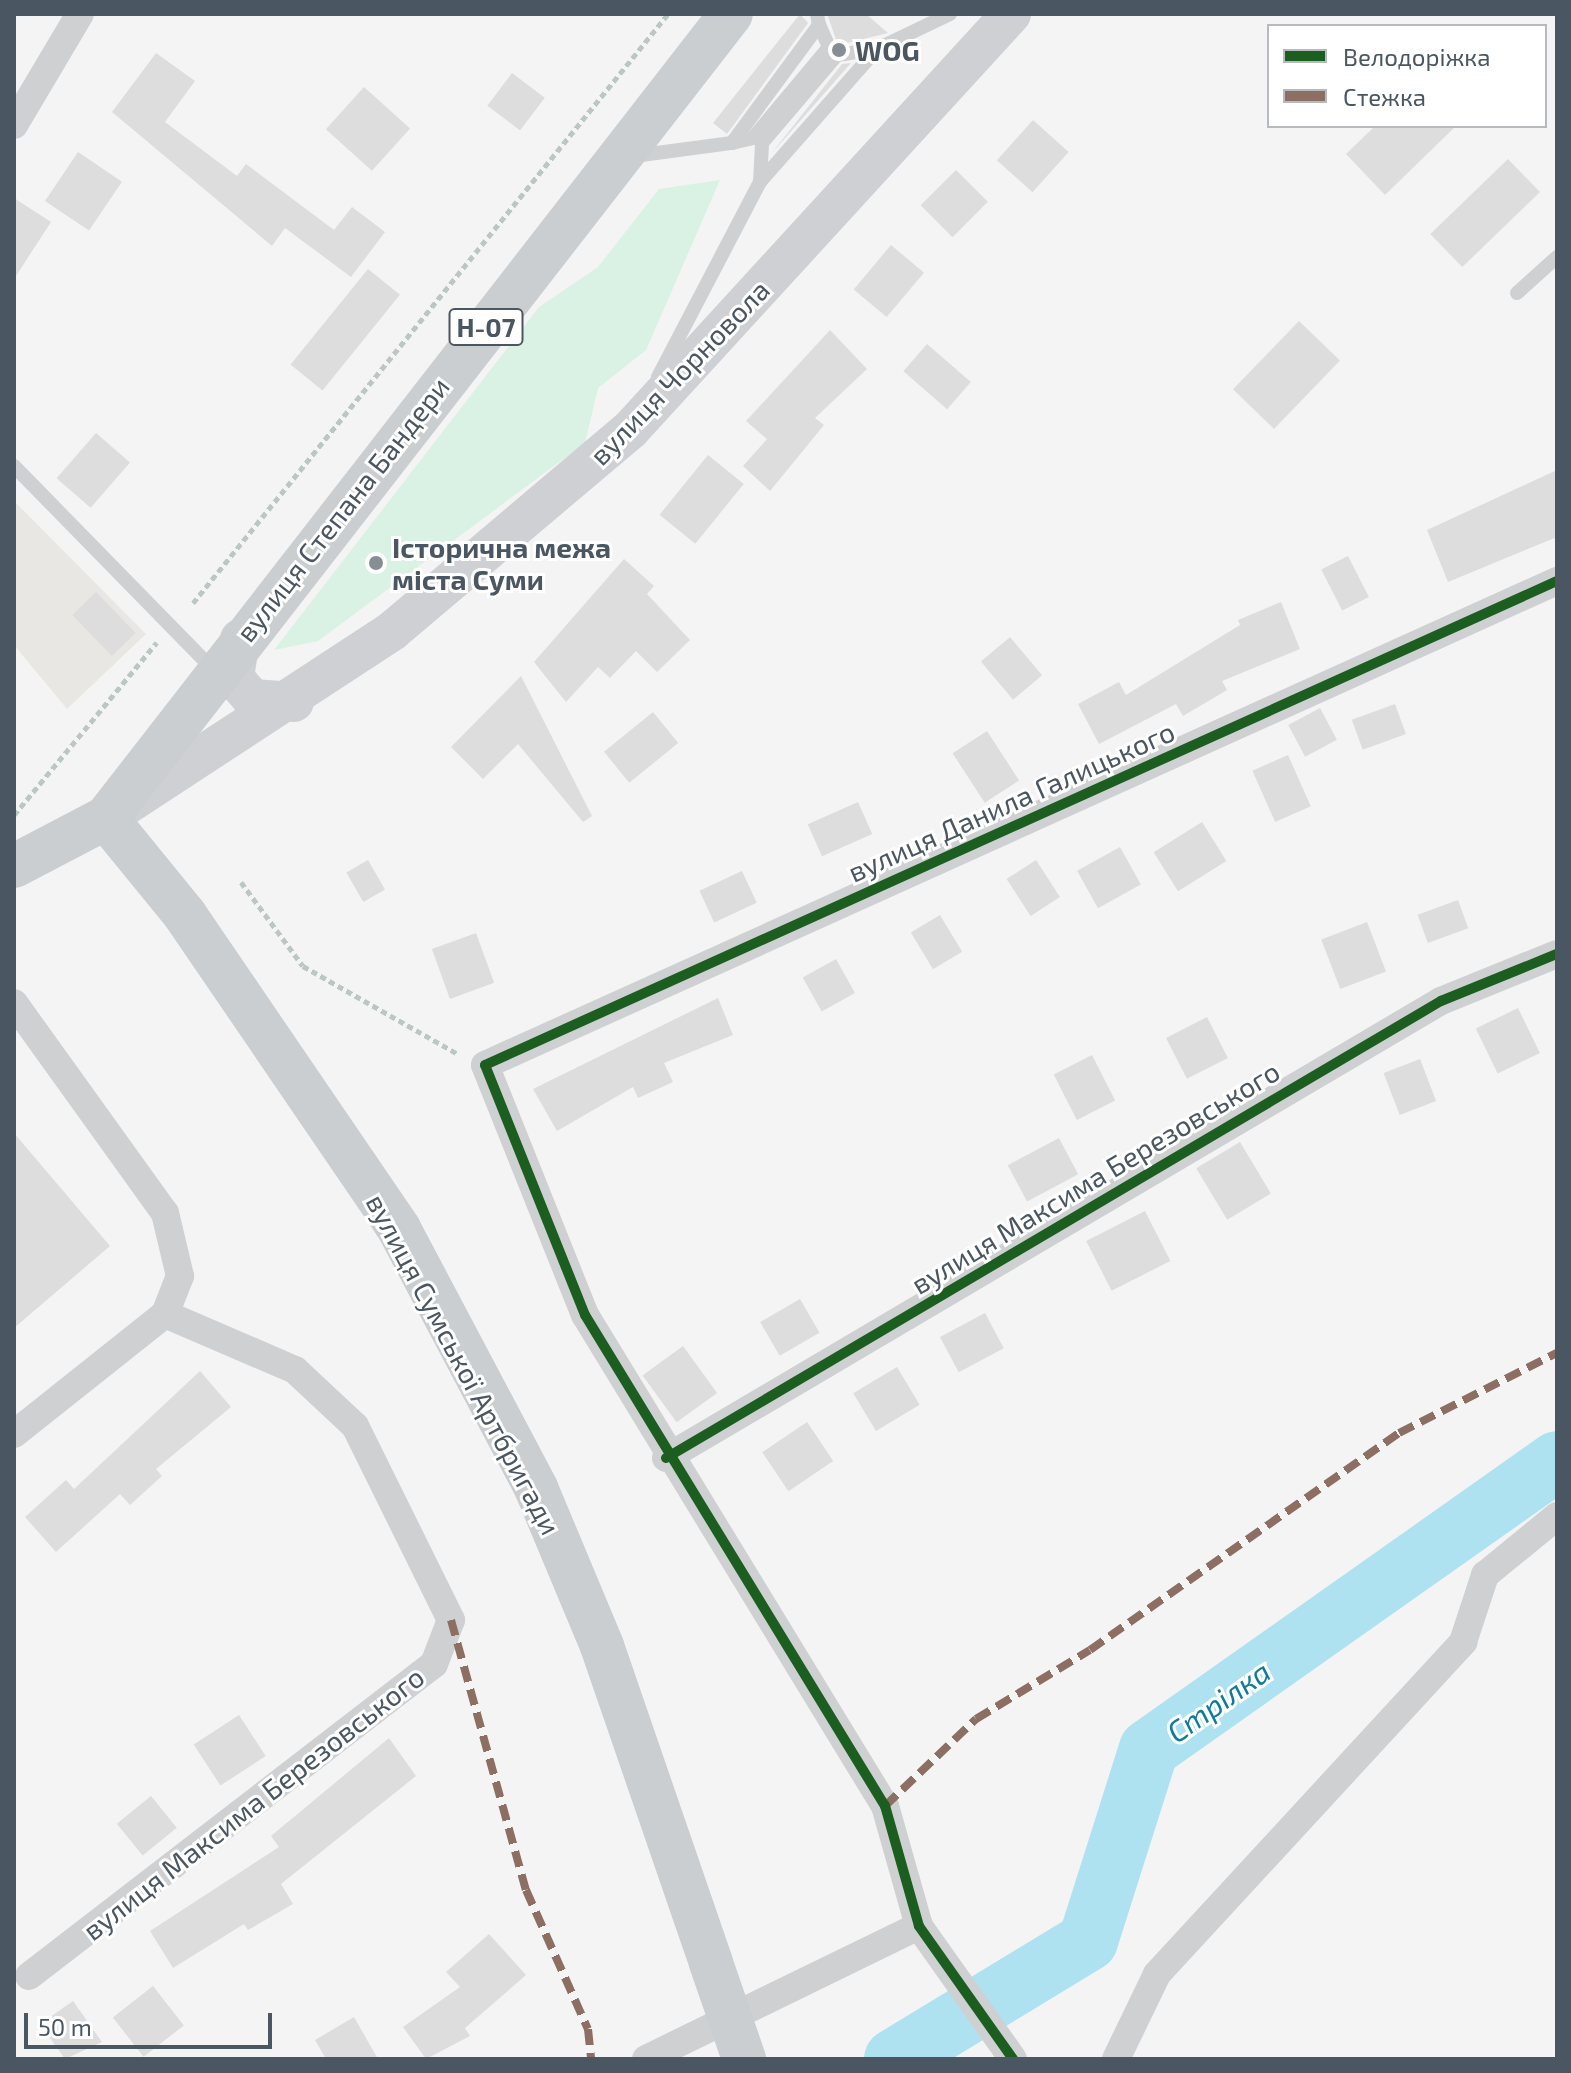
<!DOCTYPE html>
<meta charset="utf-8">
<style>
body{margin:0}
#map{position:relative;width:1571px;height:2073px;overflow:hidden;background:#f4f4f4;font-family:"Exo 2",sans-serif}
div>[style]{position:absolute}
.commercial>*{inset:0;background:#e8e7e3}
.green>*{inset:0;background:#d9f2e3}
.river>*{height:60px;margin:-30px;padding:0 30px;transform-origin:30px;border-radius:30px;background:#aee2f0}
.building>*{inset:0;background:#ddddde;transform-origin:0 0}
.path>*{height:5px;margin-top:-2.5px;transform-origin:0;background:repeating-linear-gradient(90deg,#bcc7c4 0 6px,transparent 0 10px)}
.service>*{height:14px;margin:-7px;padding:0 7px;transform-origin:7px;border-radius:7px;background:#ced0d2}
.minor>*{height:28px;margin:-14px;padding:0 14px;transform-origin:14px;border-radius:14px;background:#ced0d2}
.secondary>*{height:40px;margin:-20px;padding:0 20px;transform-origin:20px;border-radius:20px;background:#ced0d4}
.primary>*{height:44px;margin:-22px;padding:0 22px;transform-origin:22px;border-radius:22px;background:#caced1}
.primary-bridge>*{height:44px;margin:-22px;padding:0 22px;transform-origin:22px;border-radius:22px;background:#caced1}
.quiet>*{height:8px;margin-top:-4px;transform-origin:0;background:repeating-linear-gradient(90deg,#8d6e63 0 16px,transparent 0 24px)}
.cycleway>*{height:10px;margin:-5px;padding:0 5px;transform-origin:5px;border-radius:5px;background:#1b5e20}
.dots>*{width:22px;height:22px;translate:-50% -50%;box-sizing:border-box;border:4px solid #fff;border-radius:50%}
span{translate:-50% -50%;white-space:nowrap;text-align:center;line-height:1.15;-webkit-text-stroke:6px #fff;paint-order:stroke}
.shield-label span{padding:2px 6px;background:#fff;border:2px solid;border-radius:6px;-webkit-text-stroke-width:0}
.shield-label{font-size:26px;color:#4a5661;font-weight:700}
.poi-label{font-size:28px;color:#4a5661;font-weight:700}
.left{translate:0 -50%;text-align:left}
.street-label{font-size:28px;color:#4a5661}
.water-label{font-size:30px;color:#0c7c9b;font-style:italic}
.frame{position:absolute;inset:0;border:16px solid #4a5661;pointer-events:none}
.legend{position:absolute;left:1267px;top:24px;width:280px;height:104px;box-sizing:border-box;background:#fff;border:2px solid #b7bbc0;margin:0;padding:10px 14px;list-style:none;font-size:24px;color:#4a5661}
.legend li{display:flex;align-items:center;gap:16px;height:40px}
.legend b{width:40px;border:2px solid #b7bbc0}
.scale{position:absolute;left:24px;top:2013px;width:248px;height:36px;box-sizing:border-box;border:4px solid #4a5661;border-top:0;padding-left:10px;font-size:24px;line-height:28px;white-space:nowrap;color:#4a5661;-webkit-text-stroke:6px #fff;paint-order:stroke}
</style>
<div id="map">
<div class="commercial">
<div style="clip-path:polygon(14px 501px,146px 634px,67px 709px,14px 645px)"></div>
</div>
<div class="green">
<div style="clip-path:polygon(720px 180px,646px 350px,598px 388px,585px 443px,318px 641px,274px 650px,539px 307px,598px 267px,659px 189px)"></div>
</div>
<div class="river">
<div style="left:894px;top:2059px;width:227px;rotate:-31.3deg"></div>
<div style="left:1088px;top:1941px;width:201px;rotate:-72.4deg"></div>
<div style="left:1149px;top:1749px;width:499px;rotate:-35.2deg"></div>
</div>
<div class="building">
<div style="clip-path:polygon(800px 14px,808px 23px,727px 134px,713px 123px)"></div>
<div style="clip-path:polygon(827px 14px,866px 14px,888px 33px,838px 45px)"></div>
<div style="clip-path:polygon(156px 53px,195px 81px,165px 122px,237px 176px,246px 164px,334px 230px,352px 207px,385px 232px,351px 277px,285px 228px,272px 246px,112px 112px)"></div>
<div style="clip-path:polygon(851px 63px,771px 154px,842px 64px)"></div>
<div style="left:512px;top:73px;width:41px;height:41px;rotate:37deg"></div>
<div style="left:364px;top:87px;width:62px;height:57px;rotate:42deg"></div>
<div style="left:1033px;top:120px;width:48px;height:54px;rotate:42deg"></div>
<div style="clip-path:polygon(1375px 126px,1456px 126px,1385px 195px,1346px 154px)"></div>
<div style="left:78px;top:152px;width:53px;height:59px;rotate:34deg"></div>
<div style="left:1508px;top:159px;width:46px;height:108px;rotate:46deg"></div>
<div style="left:956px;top:170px;width:45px;height:50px;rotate:45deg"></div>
<div style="clip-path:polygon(14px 198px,51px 222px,14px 279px)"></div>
<div style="left:891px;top:245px;width:43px;height:58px;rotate:40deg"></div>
<div style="left:368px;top:269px;width:41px;height:123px;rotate:39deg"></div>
<div style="left:1299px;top:321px;width:57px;height:95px;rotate:44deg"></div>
<div style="clip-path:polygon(830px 330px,867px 369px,815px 418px,824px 425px,770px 491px,743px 466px,767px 439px,746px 421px)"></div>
<div style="left:927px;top:344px;width:58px;height:36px;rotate:41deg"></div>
<div style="left:96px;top:433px;width:45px;height:60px;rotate:41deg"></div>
<div style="left:708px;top:455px;width:46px;height:77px;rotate:39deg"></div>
<div style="clip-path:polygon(1557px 470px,1557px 537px,1448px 582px,1427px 530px)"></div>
<div style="left:1348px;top:556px;width:46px;height:30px;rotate:63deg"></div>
<div style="clip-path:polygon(624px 559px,654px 586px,647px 594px,690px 640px,657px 672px,636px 651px,610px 678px,598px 667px,566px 702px,534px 662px)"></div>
<div style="left:96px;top:592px;width:57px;height:33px;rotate:46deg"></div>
<div style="clip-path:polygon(1281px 602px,1300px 649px,1222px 681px,1227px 690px,1183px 716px,1176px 704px,1099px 744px,1078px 704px,1119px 682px,1126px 695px,1240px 625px,1238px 620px)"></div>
<div style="left:1010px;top:637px;width:50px;height:38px;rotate:50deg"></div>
<div style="clip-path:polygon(521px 676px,592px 816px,583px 822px,518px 744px,483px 779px,451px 747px)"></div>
<div style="left:1395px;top:704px;width:32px;height:46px;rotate:70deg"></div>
<div style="left:1320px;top:708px;width:36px;height:36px;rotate:62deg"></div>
<div style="left:653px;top:712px;width:40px;height:63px;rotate:51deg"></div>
<div style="left:987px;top:731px;width:59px;height:41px;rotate:57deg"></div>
<div style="left:1288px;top:755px;width:56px;height:39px;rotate:66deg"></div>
<div style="left:858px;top:802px;width:35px;height:55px;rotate:66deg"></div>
<div style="left:1202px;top:822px;width:46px;height:57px;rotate:58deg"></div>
<div style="left:1120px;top:847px;width:43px;height:49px;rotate:61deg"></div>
<div style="left:368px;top:860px;width:34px;height:25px;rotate:60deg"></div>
<div style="left:1036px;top:860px;width:44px;height:35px;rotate:57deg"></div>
<div style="left:742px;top:871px;width:35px;height:47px;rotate:65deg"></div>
<div style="left:1458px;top:900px;width:30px;height:43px;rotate:70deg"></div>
<div style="left:940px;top:915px;width:43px;height:34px;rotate:59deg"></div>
<div style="left:1367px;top:922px;width:53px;height:49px;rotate:69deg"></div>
<div style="left:476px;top:933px;width:53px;height:47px;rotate:70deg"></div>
<div style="left:836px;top:959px;width:39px;height:38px;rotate:61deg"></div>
<div style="clip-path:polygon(718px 998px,733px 1035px,664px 1063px,673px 1082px,638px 1098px,633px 1087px,557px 1131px,533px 1089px)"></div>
<div style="left:1518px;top:1008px;width:50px;height:47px;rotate:64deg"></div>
<div style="left:1207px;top:1017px;width:46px;height:46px;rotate:63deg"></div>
<div style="left:1092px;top:1055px;width:51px;height:43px;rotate:63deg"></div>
<div style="left:1420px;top:1059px;width:45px;height:39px;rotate:69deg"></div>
<div style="clip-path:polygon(14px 1133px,110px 1246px,14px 1328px)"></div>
<div style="left:1059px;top:1138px;width:41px;height:58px;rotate:62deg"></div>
<div style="left:1240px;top:1142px;width:60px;height:51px;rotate:59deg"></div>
<div style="left:1145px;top:1211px;width:56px;height:66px;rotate:63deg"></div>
<div style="left:800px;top:1299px;width:39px;height:46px;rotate:60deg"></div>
<div style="left:985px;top:1313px;width:40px;height:51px;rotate:62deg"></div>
<div style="left:683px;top:1346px;width:58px;height:50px;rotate:54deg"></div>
<div style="left:897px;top:1367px;width:44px;height:51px;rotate:59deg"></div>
<div style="clip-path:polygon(200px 1371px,231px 1407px,156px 1469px,162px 1476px,130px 1505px,120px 1494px,56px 1552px,25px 1517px,66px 1480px,74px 1489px)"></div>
<div style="left:807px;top:1422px;width:47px;height:54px;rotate:56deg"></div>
<div style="left:239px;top:1715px;width:49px;height:54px;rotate:57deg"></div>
<div style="clip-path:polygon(389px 1738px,416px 1776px,281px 1884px,293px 1904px,248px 1930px,244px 1924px,173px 1968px,150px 1931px,279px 1847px,271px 1836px)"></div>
<div style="left:151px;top:1796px;width:41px;height:44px;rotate:51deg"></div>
<div style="clip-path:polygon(489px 1934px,526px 1975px,465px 2028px,470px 2036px,426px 2059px,403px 2027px,460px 1987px,446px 1972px)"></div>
<div style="left:153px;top:1986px;width:50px;height:51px;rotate:52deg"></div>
<div style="clip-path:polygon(73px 2001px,102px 2042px,65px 2059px,40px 2024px)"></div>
<div style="clip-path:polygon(354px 2017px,378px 2059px,326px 2059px,315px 2040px)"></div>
</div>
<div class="path">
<div style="left:193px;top:603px;width:757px;rotate:-51.12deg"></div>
<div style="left:14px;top:815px;width:224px;rotate:-50.4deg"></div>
<div style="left:241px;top:882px;width:104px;rotate:53.6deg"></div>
<div style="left:303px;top:966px;width:178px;rotate:29.6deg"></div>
</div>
<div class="service">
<div style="left:732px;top:143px;width:22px;rotate:-13deg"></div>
<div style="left:753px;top:138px;width:119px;rotate:-50.1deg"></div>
<div style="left:829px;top:47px;width:24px;rotate:-114deg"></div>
<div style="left:634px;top:156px;width:99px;rotate:-7.6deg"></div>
<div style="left:732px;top:143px;width:147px;rotate:-53.6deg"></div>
<div style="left:819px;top:25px;width:11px;rotate:-100deg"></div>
<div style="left:760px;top:182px;width:39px;rotate:-87deg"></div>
<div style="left:762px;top:143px;width:116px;rotate:-49.6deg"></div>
<div style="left:837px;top:55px;width:40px;rotate:-8.5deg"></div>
<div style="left:1517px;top:293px;width:54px;rotate:-42deg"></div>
<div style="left:658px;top:377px;width:220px;rotate:-62.4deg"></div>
<div style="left:760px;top:182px;width:177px;rotate:-48.7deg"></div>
<div style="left:877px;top:49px;width:81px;rotate:-25.6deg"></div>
<div style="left:14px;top:466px;width:287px;rotate:45.6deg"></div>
</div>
<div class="minor">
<div style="left:14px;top:125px;width:129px;rotate:-59.3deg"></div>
<div style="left:14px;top:1003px;width:259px;rotate:54.3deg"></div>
<div style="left:165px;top:1213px;width:65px;rotate:76.6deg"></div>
<div style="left:180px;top:1276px;width:41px;rotate:111.5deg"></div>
<div style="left:165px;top:1314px;width:193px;rotate:141.5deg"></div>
<div style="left:666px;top:1458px;width:900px;rotate:-30.53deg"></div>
<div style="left:1441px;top:1001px;width:125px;rotate:-22.1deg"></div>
<div style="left:29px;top:1976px;width:511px;rotate:-37.61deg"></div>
<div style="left:434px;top:1664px;width:47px;rotate:-68.9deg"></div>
<div style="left:451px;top:1620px;width:216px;rotate:-116.3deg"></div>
<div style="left:355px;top:1426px;width:82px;rotate:-137deg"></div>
<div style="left:295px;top:1370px;width:142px;rotate:-156.7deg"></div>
<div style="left:646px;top:2059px;width:304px;rotate:-26deg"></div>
<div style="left:1013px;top:2059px;width:163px;rotate:-125.3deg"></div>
<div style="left:919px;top:1926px;width:125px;rotate:-105.8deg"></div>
<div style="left:885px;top:1806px;width:575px;rotate:-121.42deg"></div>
<div style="left:585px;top:1315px;width:269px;rotate:-111.8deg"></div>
<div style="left:485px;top:1065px;width:1176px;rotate:-24.3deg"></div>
<div style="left:1116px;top:2059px;width:94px;rotate:-64.2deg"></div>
<div style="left:1157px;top:1974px;width:452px;rotate:-47.3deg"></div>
<div style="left:1463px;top:1642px;width:71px;rotate:-71.8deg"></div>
<div style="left:1485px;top:1575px;width:93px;rotate:-39.3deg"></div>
</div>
<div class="secondary">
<div style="left:240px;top:639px;width:39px;rotate:99deg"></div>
<div style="left:234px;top:678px;width:28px;rotate:49deg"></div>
<div style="left:252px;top:699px;width:42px;rotate:4.1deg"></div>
<div style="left:114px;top:813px;width:332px;rotate:-33.2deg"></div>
<div style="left:392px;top:631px;width:312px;rotate:-40.2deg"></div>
<div style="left:630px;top:430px;width:564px;rotate:-47.51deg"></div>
</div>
<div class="primary">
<div style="left:106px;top:818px;width:125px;rotate:50.8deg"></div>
<div style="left:185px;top:915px;width:380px;rotate:55.7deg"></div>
<div style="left:399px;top:1229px;width:293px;rotate:62.1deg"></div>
<div style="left:536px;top:1488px;width:171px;rotate:67.3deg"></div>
<div style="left:602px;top:1646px;width:335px;rotate:71deg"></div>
<div style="left:14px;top:866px;width:104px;rotate:-27.6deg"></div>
<div style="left:106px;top:818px;width:1018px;rotate:-52.14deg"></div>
</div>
<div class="primary-bridge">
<div style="left:711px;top:1963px;width:102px;rotate:71deg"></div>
</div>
<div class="quiet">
<div style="left:451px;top:1620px;width:280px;rotate:74.5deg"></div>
<div style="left:526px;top:1890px;width:152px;rotate:66deg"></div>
<div style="left:588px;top:2029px;width:30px;rotate:84deg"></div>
<div style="left:885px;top:1806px;width:126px;rotate:-43.7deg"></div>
<div style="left:976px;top:1719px;width:133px;rotate:-31.2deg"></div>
<div style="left:1090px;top:1650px;width:378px;rotate:-35.1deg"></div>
<div style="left:1399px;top:1433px;width:177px;rotate:-26.9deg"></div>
</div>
<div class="cycleway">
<div style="left:666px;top:1458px;width:900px;rotate:-30.53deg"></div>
<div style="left:1441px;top:1001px;width:125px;rotate:-22.1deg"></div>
<div style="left:1013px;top:2059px;width:163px;rotate:-125.3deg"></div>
<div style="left:919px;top:1926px;width:125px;rotate:-105.8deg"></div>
<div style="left:885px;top:1806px;width:575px;rotate:-121.42deg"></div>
<div style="left:585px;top:1315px;width:269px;rotate:-111.8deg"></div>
<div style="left:485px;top:1065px;width:1176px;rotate:-24.3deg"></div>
</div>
<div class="dots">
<div style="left:839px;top:50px;background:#868d94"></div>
<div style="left:376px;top:563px;background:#868d94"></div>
</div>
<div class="shield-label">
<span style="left:486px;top:327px">Н-07</span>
</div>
<div class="poi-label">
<span class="left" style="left:855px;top:50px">WOG</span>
<span class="left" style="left:392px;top:563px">Історична межа<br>міста Суми</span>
</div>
<div class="street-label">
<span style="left:679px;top:372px;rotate:-46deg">вулиця Чорновола</span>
<span style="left:342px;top:509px;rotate:-52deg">вулиця Степана Бандери</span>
<span style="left:1011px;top:801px;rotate:-24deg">вулиця Данила Галицького</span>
<span style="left:1095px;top:1177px;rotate:-31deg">вулиця Максима Березовського</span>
<span style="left:464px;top:1364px;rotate:62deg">вулиця Сумської Артбригади</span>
<span style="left:253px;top:1803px;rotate:-38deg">вулиця Максима Березовського</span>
</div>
<div class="water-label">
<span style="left:1218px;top:1701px;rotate:-35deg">Стрілка</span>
</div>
<div class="frame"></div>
<ul class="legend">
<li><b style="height:10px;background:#1b5e20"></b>Велодоріжка</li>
<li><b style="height:10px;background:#8d6e63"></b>Стежка</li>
</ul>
<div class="scale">50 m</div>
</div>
